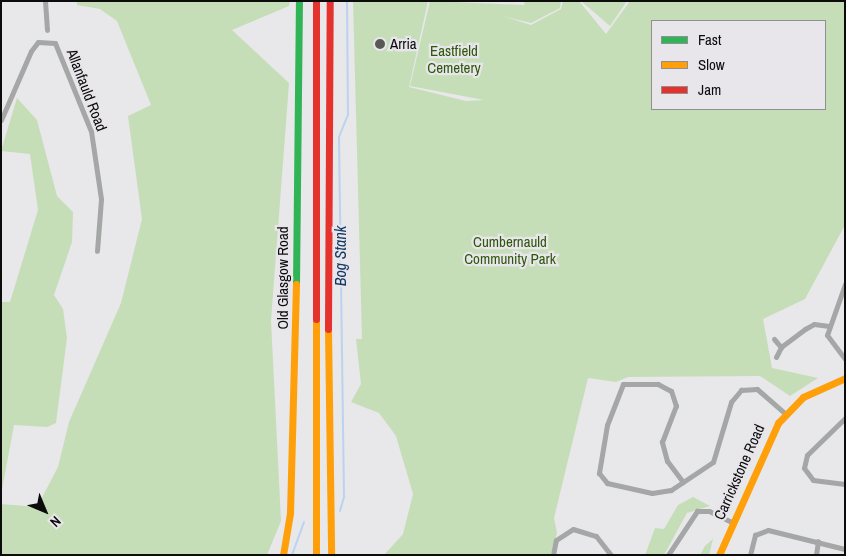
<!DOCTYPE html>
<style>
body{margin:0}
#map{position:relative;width:846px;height:556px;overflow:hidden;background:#e8e7ea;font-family:"Archivo Narrow",sans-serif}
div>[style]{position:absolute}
.green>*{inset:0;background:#c5deb8}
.stream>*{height:2px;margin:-1px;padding:0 1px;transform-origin:1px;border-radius:1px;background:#bbd3f0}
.street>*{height:5px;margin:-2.5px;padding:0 2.5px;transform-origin:2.5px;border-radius:2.5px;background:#a5a6a6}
.fast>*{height:7px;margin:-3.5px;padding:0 3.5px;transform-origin:3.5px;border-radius:3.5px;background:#30b455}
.slow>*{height:7px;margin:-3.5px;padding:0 3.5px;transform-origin:3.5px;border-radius:3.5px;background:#ff9f0a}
.jam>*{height:7px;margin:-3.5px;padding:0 3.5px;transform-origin:3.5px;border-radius:3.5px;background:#e5322d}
.dots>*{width:14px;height:14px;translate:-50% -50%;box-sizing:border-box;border:2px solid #e8e6eb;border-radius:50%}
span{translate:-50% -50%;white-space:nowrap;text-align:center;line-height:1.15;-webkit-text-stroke:4.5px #e8e6eb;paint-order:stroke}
.poi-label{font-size:15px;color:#0c0c0d}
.left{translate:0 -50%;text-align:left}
.park-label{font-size:15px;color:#2d5708}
.street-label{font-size:15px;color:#0c0c0d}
.water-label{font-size:16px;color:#133a64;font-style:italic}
.frame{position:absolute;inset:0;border:2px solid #0c0c0d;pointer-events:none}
.legend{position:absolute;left:651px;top:20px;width:175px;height:90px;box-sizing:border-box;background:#e8e6eb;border:1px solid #908f92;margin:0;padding:6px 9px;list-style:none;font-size:15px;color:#0c0c0d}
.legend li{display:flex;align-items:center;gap:10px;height:25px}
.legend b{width:25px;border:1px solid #908f92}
.north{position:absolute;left:20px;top:486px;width:50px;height:50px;-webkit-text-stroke:4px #e8e6eb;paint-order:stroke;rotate:135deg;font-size:14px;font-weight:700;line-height:20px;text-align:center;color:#0c0c0d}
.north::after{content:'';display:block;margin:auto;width:18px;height:22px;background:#0c0c0d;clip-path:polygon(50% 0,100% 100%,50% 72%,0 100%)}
</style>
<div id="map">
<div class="green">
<div style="clip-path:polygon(77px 1px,290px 1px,289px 6px,232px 30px,289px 83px,271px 321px,281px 521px,267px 555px,1px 555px,1px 504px,37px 507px,58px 467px,69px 422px,121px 303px,142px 219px,128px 116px,151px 105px,117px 21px,100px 9px,77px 5px)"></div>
<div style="clip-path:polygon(evenodd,353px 1px,428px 1px,409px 87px,466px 101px,484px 100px,410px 86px,430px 1px,524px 5px,525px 1px,561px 1px,560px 8px,531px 23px,502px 16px,531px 25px,561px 9px,563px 1px,579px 1px,606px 34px,630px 1px,845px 1px,845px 225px,805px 299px,763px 319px,772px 368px,818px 378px,790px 396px,760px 376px,628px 377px,616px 382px,588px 378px,554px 518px,557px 533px,551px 555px,384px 555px,403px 534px,413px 494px,396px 436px,379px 413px,351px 402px,361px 384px,356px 339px,362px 339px,353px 1px,652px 21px,825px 21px,825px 109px,652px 109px,652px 21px)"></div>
<div style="clip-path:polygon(581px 1px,627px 1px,610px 26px)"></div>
<div style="clip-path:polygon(17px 98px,37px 120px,57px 196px,73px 212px,72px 242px,54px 295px,63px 309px,67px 338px,56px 423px,47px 427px,14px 425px,1px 495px,1px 302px,10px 302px,38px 210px,30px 154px,1px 151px)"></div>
<div style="clip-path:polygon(693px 497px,710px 506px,687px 513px,664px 555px,645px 555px,655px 528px,664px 529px,678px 505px)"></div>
<div style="clip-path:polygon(713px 539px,709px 555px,700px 555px,705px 546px)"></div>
</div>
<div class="stream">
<div style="left:340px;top:511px;width:15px;rotate:-74deg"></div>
<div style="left:344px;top:497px;width:360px;rotate:-90.8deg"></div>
<div style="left:339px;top:137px;width:24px;rotate:-68deg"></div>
<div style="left:348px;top:115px;width:114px;rotate:-90.5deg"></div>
<div style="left:292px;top:555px;width:35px;rotate:-70deg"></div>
</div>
<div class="street">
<div style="left:45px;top:1px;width:29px;rotate:86deg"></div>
<div style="left:1px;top:120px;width:75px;rotate:-66.5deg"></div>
<div style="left:31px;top:51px;width:11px;rotate:-52deg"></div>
<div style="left:38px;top:42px;width:17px;rotate:3deg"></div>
<div style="left:55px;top:43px;width:95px;rotate:67.8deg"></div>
<div style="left:91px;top:131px;width:69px;rotate:81.6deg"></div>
<div style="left:101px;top:199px;width:52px;rotate:94.4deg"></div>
<div style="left:845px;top:284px;width:54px;rotate:109.4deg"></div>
<div style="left:827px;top:335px;width:30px;rotate:53deg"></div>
<div style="left:774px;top:339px;width:11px;rotate:49deg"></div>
<div style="left:776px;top:357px;width:11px;rotate:-63deg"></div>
<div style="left:781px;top:347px;width:30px;rotate:-37deg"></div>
<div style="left:805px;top:329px;width:10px;rotate:-29deg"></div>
<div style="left:814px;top:324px;width:15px;rotate:8deg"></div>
<div style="left:845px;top:418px;width:53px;rotate:135.8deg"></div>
<div style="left:807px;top:455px;width:13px;rotate:103deg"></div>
<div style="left:804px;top:468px;width:15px;rotate:53deg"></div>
<div style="left:813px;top:480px;width:32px;rotate:7deg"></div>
<div style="left:683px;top:482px;width:26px;rotate:-127deg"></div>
<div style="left:667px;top:461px;width:20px;rotate:-105deg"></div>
<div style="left:662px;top:442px;width:39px;rotate:-69deg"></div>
<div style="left:676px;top:406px;width:16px;rotate:-108deg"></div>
<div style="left:671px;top:391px;width:15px;rotate:-152deg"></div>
<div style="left:658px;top:384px;width:35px;rotate:180deg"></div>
<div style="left:623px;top:384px;width:44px;rotate:111.3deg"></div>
<div style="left:607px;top:425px;width:49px;rotate:99.5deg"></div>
<div style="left:599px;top:473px;width:13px;rotate:51deg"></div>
<div style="left:607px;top:483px;width:46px;rotate:12.5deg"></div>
<div style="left:652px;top:493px;width:19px;rotate:-9deg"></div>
<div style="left:671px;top:490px;width:50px;rotate:-33.7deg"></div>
<div style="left:713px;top:462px;width:63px;rotate:-73.3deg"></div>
<div style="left:731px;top:402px;width:16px;rotate:-50deg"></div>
<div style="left:741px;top:390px;width:16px;rotate:-4deg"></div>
<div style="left:757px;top:389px;width:37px;rotate:41deg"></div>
<div style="left:553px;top:555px;width:15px;rotate:-79deg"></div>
<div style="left:556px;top:540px;width:20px;rotate:-33deg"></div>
<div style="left:573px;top:529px;width:24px;rotate:17deg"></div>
<div style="left:596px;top:536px;width:24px;rotate:52deg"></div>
<div style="left:668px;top:555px;width:53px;rotate:-56.6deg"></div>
<div style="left:697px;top:511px;width:12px"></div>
<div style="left:709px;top:511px;width:25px;rotate:26deg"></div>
<div style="left:750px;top:555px;width:21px;rotate:-76deg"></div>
<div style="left:755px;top:535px;width:14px;rotate:-21deg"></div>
<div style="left:768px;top:530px;width:79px;rotate:13.9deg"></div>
<div style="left:816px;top:555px;width:14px;rotate:-82deg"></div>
</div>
<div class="fast">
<div style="left:296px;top:284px;width:283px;rotate:-89.4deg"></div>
</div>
<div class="slow">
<div style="left:316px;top:319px;width:236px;rotate:90deg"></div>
<div style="left:328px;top:329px;width:226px;rotate:89.2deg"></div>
<div style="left:283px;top:555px;width:43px;rotate:-80.5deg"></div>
<div style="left:290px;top:513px;width:229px;rotate:-88.5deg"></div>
<div style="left:719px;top:555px;width:145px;rotate:-65.9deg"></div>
<div style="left:778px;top:423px;width:36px;rotate:-46deg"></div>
<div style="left:803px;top:397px;width:46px;rotate:-24.3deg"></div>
</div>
<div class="jam">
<div style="left:316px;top:1px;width:318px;rotate:90deg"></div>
<div style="left:328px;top:329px;width:328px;rotate:-89.7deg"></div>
</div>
<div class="dots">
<div style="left:380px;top:44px;background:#59595a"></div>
</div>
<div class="poi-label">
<span class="left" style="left:390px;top:44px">Arria</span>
</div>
<div class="park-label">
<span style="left:454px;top:59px">Eastfield<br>Cemetery</span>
<span style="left:510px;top:250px">Cumbernauld<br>Community Park</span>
</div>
<div class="street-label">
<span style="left:87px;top:90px;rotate:69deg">Allanfauld Road</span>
<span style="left:283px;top:278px;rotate:-90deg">Old Glasgow Road</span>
<span style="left:739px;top:472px;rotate:-66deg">Carrickstone Road</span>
</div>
<div class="water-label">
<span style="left:340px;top:256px;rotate:-90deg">Bog Stank</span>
</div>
<div class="frame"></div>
<ul class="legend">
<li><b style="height:6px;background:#30b455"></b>Fast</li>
<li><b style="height:6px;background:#ff9f0a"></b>Slow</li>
<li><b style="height:6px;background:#e5322d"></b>Jam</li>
</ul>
<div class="north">N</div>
</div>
